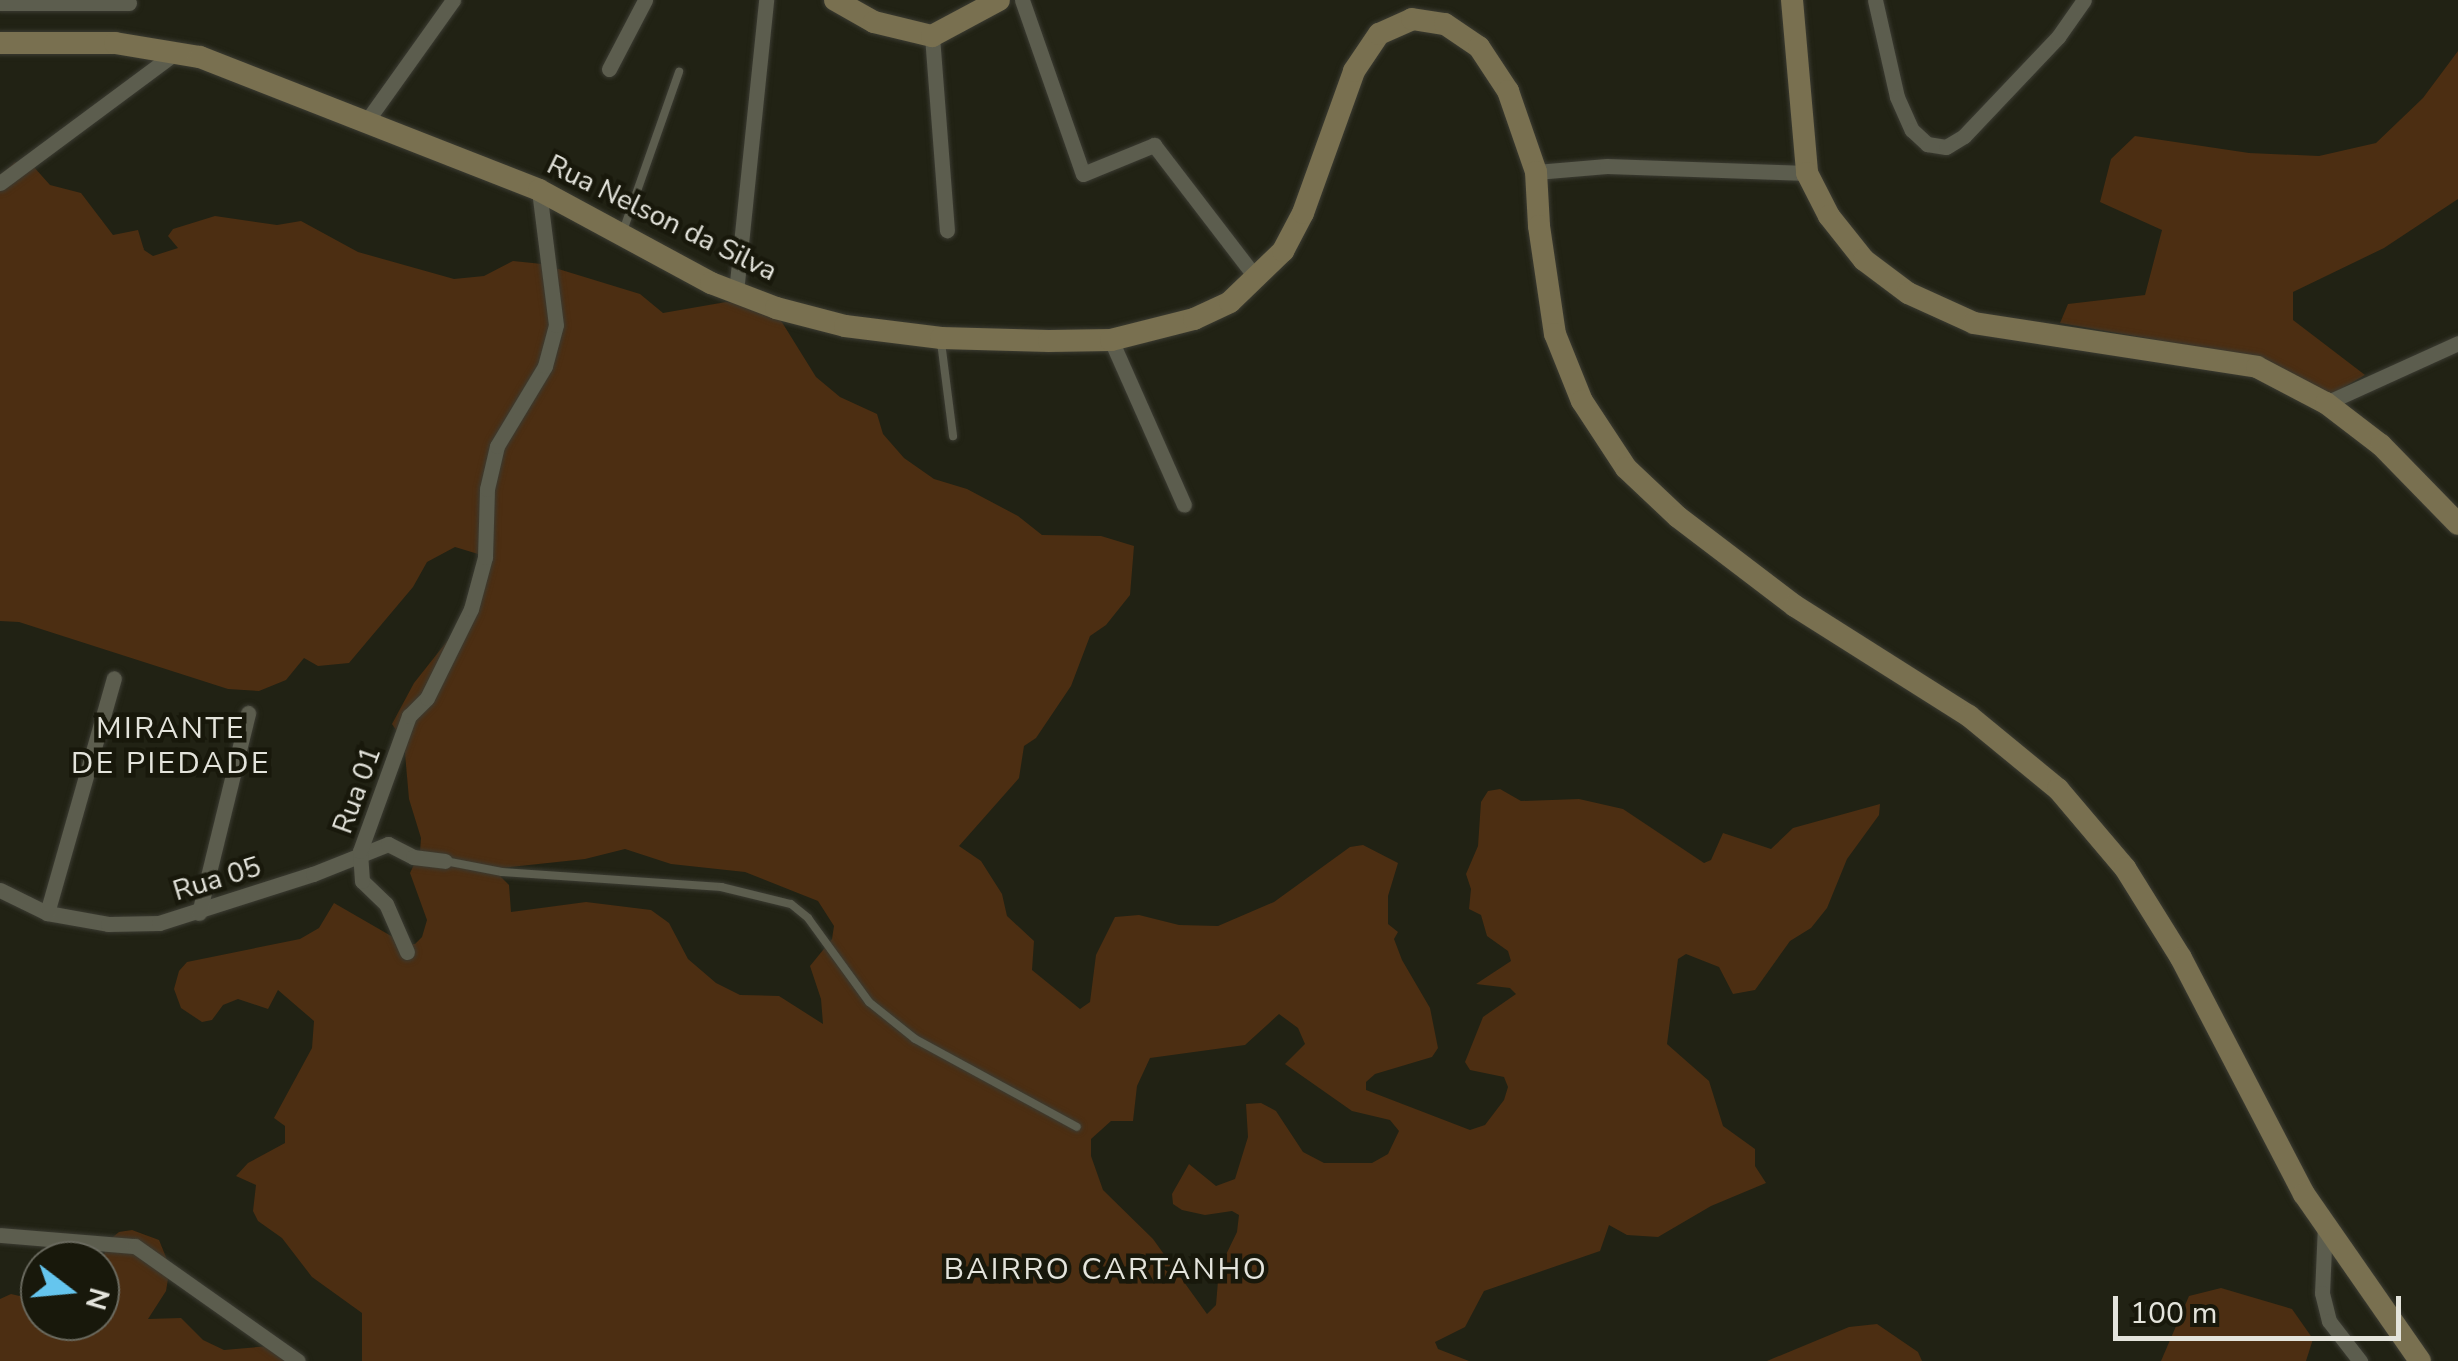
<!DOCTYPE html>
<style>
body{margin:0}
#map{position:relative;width:2458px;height:1361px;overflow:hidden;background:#212214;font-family:"Nunito Sans",sans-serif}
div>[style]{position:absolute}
.green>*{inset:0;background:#4c2e12}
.roads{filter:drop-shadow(0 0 2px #3b3b32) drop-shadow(0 0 2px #3b3b32)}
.lane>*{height:8px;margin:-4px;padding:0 4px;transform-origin:4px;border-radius:4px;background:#5c5d4e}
.street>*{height:15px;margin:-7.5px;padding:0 7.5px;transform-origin:7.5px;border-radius:7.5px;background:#5c5d4e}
.secondary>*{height:22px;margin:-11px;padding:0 11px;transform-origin:11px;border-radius:11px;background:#797050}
span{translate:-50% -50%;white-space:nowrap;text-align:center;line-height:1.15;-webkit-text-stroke:9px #18180b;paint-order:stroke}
.street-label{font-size:28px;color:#e4e4dc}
.neighbourhood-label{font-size:30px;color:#e4e4dc;letter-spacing:2.5px}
.north{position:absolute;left:20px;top:1241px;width:100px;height:100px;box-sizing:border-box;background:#18180b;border:2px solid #6a6a5f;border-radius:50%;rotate:106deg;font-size:28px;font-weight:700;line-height:40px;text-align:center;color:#e4e4dc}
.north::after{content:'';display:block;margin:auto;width:35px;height:45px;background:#65c5ee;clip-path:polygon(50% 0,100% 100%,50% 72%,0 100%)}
.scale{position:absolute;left:2113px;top:1296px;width:288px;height:45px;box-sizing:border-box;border:5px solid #e4e4dc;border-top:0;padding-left:12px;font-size:30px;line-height:35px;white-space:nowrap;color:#e4e4dc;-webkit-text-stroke:8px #18180b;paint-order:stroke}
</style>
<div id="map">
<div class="green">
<div style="clip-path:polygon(2458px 51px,2458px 199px,2384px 248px,2293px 292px,2293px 320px,2365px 375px,2332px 394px,2203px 348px,2060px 323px,2068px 304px,2145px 295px,2162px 230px,2100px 202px,2111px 159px,2135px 136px,2249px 153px,2319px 156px,2376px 143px,2423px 98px)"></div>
<div style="clip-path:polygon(evenodd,15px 162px,33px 166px,50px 185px,81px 193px,113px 235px,138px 230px,144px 250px,153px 256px,178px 248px,168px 236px,173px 229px,215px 216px,277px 225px,301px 221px,358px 252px,454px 279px,484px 276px,513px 261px,542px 264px,640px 294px,663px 313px,726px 302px,755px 305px,780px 319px,816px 377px,840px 397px,877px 414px,883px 434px,904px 458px,934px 479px,967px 489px,1018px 516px,1042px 535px,1101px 536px,1134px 546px,1130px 595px,1106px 625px,1090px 636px,1071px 686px,1036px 738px,1024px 746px,1019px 778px,959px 846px,981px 861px,1002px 894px,1007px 916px,1034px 941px,1032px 970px,1080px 1009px,1090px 1002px,1096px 955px,1115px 917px,1139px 915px,1179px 925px,1218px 926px,1274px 902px,1350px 847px,1363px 845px,1398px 863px,1388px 896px,1388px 924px,1398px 932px,1394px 939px,1402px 960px,1430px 1008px,1438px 1048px,1432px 1057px,1375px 1074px,1366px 1082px,1366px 1090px,1470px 1130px,1485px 1125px,1504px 1100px,1508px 1087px,1504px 1077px,1470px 1070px,1465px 1062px,1483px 1017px,1516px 994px,1510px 988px,1476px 984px,1511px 961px,1508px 951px,1487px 936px,1481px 915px,1469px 909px,1471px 889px,1466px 874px,1478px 846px,1481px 802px,1488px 791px,1500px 789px,1521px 801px,1579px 799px,1623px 809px,1704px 863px,1711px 860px,1723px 833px,1771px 849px,1793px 828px,1880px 804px,1879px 815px,1847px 859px,1827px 908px,1811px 928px,1790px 941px,1755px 990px,1733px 994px,1719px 967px,1686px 954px,1678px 959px,1667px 1044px,1709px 1081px,1723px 1126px,1755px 1149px,1755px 1166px,1766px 1183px,1711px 1206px,1658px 1237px,1627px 1235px,1609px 1225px,1600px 1251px,1484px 1291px,1465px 1327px,1435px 1342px,1438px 1349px,1469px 1361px,362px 1361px,362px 1313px,312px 1277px,282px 1238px,258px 1221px,253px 1211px,256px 1185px,236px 1176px,248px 1163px,285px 1143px,285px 1126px,274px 1118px,312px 1048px,314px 1021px,278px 990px,268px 1009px,238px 999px,223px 1005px,212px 1020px,202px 1022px,181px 1008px,174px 989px,179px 971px,187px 962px,300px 939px,319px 928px,334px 903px,405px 944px,415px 944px,422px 937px,427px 920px,410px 873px,420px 852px,421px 838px,409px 799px,404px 742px,392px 724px,414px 683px,471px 611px,488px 557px,455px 547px,427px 562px,413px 587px,349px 663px,318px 666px,304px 658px,286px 680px,259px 691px,228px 689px,19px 622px,0 621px,0 175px,15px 162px,625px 849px,671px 864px,745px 872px,818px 901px,834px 926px,832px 939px,810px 966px,821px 999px,823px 1024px,779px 996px,740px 995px,716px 983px,688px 959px,669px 923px,651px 910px,586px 902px,511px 912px,509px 885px,493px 869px,585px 859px,625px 849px,15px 162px,1279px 1014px,1298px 1028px,1305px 1044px,1285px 1064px,1352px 1111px,1390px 1120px,1399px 1131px,1388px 1154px,1372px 1163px,1324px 1163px,1303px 1152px,1276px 1111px,1261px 1103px,1246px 1104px,1248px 1137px,1235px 1179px,1216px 1186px,1189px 1164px,1172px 1194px,1173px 1204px,1182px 1210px,1205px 1215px,1232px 1211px,1239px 1215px,1237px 1232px,1219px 1269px,1216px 1305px,1207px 1314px,1153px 1239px,1103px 1190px,1091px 1156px,1091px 1139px,1111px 1121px,1133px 1121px,1137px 1086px,1150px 1058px,1245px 1045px,1279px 1014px)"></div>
<div style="clip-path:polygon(132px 1230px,159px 1240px,170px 1267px,166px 1291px,148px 1319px,181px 1318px,203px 1340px,224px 1350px,281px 1345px,303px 1361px,0 1361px,0 1299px,11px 1294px,28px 1298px,40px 1305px,40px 1321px,100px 1321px,100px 1268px,108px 1241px,119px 1232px)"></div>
<div style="clip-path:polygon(2221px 1288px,2292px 1309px,2313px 1339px,2306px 1361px,2161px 1361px,2189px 1296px)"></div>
<div style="clip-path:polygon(1877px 1324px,1918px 1352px,1922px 1361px,1767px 1361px,1849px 1327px)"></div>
</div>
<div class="roads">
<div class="lane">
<div style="left:623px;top:231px;width:169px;rotate:-70.6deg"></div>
<div style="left:941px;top:342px;width:95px;rotate:82.7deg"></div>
<div style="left:445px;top:861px;width:58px;rotate:10.9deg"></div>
<div style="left:502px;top:872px;width:220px;rotate:3.9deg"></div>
<div style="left:721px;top:887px;width:72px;rotate:13.7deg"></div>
<div style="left:791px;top:904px;width:22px;rotate:39deg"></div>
<div style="left:808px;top:918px;width:104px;rotate:54deg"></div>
<div style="left:869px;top:1002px;width:59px;rotate:38.8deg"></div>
<div style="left:915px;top:1039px;width:184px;rotate:28.5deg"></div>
</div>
<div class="street">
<div style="left:1022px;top:0;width:184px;rotate:70.7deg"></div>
<div style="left:1083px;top:174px;width:77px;rotate:-22.2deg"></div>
<div style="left:1154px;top:145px;width:169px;rotate:52.5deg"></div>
<div style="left:1875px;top:0;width:99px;rotate:77.2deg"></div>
<div style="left:1897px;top:97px;width:36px;rotate:66deg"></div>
<div style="left:1912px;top:130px;width:21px;rotate:43deg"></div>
<div style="left:1927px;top:144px;width:19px;rotate:9deg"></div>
<div style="left:1946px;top:147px;width:21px;rotate:-31deg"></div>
<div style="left:1964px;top:136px;width:137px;rotate:-46.5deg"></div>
<div style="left:2058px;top:37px;width:45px;rotate:-54.9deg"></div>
<div style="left:0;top:3px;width:129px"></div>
<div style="left:932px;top:36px;width:195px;rotate:85.6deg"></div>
<div style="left:609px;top:69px;width:78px;rotate:-62.4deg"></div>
<div style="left:366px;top:122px;width:150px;rotate:-54.5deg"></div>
<div style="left:1536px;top:172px;width:71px;rotate:-4.8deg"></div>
<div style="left:1607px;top:166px;width:200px;rotate:2deg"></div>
<div style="left:0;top:183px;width:218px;rotate:-36.6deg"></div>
<div style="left:736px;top:292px;width:294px;rotate:-84.1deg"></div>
<div style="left:1111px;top:340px;width:180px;rotate:66.1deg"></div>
<div style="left:2326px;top:403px;width:145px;rotate:-24.4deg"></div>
<div style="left:0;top:890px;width:52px;rotate:26.1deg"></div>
<div style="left:47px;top:913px;width:62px;rotate:10.2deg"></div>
<div style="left:108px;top:924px;width:51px;rotate:-1.1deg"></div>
<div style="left:159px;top:923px;width:162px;rotate:-17.7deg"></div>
<div style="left:313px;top:874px;width:81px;rotate:-21.8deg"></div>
<div style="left:388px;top:844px;width:28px;rotate:27deg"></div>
<div style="left:413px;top:857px;width:32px;rotate:7deg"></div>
<div style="left:47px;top:913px;width:244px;rotate:-74.1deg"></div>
<div style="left:199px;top:913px;width:206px;rotate:-76.2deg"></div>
<div style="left:407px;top:952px;width:52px;rotate:-113.6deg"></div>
<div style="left:386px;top:904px;width:33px;rotate:-136deg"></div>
<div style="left:362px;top:881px;width:30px;rotate:-94deg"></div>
<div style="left:360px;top:851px;width:144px;rotate:-70.1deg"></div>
<div style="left:409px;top:716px;width:25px;rotate:-45deg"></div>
<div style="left:427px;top:698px;width:99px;rotate:-63.7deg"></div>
<div style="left:471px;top:609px;width:54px;rotate:-74.9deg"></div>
<div style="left:485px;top:557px;width:68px;rotate:-88.3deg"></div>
<div style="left:487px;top:489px;width:44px;rotate:-76.9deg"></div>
<div style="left:497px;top:446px;width:93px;rotate:-59deg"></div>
<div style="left:545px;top:366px;width:42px;rotate:-75deg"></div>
<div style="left:556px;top:325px;width:136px;rotate:-97.2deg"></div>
<div style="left:2325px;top:1225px;width:68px;rotate:92.5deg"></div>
<div style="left:2322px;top:1293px;width:29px;rotate:76deg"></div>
<div style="left:2329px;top:1321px;width:51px;rotate:52.2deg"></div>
<div style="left:0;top:1235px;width:135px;rotate:4.7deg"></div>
<div style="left:135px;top:1246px;width:199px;rotate:35.2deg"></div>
</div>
<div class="secondary">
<div style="left:835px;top:0;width:45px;rotate:29.4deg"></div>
<div style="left:874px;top:22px;width:60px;rotate:13.6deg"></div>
<div style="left:932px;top:36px;width:76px;rotate:-28.2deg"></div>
<div style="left:1792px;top:0;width:174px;rotate:85deg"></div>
<div style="left:1807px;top:173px;width:48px;rotate:62.9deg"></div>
<div style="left:1829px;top:216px;width:56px;rotate:51.5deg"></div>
<div style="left:1864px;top:260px;width:55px;rotate:36.9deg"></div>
<div style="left:1908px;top:293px;width:72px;rotate:24.4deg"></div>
<div style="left:1974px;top:323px;width:286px;rotate:8.8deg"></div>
<div style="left:2257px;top:367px;width:78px;rotate:27.6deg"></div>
<div style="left:2326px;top:403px;width:69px;rotate:37.4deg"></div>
<div style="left:2381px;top:445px;width:110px;rotate:45.7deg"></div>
<div style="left:0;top:43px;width:115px"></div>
<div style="left:115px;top:43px;width:86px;rotate:9.4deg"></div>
<div style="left:200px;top:57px;width:364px;rotate:21.4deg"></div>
<div style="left:539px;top:190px;width:196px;rotate:28.4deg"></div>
<div style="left:711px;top:283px;width:70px;rotate:21deg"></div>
<div style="left:776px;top:308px;width:71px;rotate:14.6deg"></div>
<div style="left:845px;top:326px;width:97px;rotate:7.1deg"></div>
<div style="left:941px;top:338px;width:108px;rotate:1.6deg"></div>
<div style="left:1049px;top:341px;width:62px;rotate:-0.9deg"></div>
<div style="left:1111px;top:340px;width:86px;rotate:-14.2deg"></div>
<div style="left:1194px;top:319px;width:40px;rotate:-25deg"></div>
<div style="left:1230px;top:302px;width:74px;rotate:-43.9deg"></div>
<div style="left:1283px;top:251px;width:43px;rotate:-62.2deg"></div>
<div style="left:1303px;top:213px;width:151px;rotate:-70.2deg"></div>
<div style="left:1354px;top:71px;width:45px;rotate:-56deg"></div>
<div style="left:1379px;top:34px;width:36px;rotate:-24deg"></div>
<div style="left:1412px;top:19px;width:33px;rotate:9deg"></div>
<div style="left:1445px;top:24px;width:41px;rotate:34.1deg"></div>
<div style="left:1479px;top:47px;width:53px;rotate:56.6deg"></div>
<div style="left:1508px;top:91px;width:86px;rotate:70.9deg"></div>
<div style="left:1536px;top:172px;width:54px;rotate:86.8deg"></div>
<div style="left:1539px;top:226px;width:109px;rotate:81.6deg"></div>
<div style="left:1555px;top:334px;width:72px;rotate:68.1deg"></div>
<div style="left:1582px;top:401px;width:80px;rotate:56.7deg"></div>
<div style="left:1626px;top:468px;width:71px;rotate:43.3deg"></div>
<div style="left:1678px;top:517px;width:147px;rotate:37.3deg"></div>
<div style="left:1795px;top:606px;width:206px;rotate:32.3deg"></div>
<div style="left:1969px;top:716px;width:115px;rotate:39.4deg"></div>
<div style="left:2058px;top:789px;width:104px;rotate:49.7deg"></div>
<div style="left:2125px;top:868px;width:106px;rotate:58.1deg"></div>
<div style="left:2181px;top:958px;width:266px;rotate:62.5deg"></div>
<div style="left:2304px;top:1194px;width:203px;rotate:55.2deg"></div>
</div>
</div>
<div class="street-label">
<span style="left:662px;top:218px;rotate:26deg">Rua Nelson da Silva</span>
<span style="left:357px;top:790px;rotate:-70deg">Rua 01</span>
<span style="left:217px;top:879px;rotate:-17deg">Rua 05</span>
</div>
<div class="neighbourhood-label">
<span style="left:171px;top:746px">MIRANTE<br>DE PIEDADE</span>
<span style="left:1106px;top:1270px">BAIRRO CARTANHO</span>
</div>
<div class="north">N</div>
<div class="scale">100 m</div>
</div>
